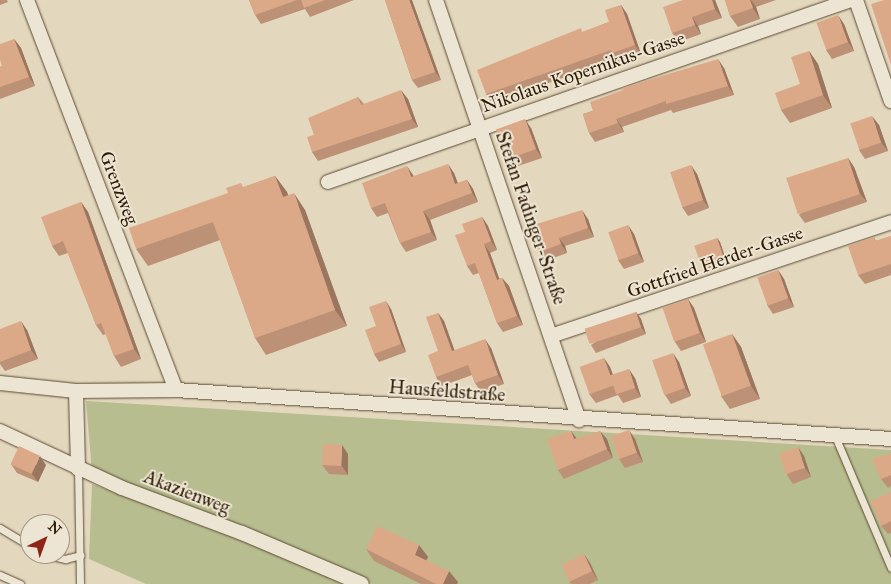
<!DOCTYPE html>
<meta charset="utf-8">
<style>
body{margin:0}
#map{position:relative;width:891px;height:584px;overflow:hidden;background:#e3d7bd;font-family:"IM FELL Great Primer",serif}
div>[style]{position:absolute}
.green>*{inset:0;background:#b7bd8f}
.roads{filter:drop-shadow(0 0 1px #5b4a32) drop-shadow(0 0 1px #5b4a32)}
.lane>*{height:7px;margin:-3.5px;padding:0 3.5px;transform-origin:3.5px;border-radius:3.5px;background:#ede5d4}
.street>*{height:14px;margin:-7px;padding:0 7px;transform-origin:7px;border-radius:7px;background:#ede5d4}
.wall>*{inset:0;background:#bd9175}
.shaded-wall>*{inset:0;background:#9a765f}
.building>*{inset:0;background:#dca988;transform-origin:0 0}
span{translate:-50% -50%;white-space:nowrap;text-align:center;line-height:1.15;-webkit-text-stroke:4px #ede5d4;paint-order:stroke}
.street-label{font-size:19px;color:#2e1b03}
.north{position:absolute;left:20px;top:514px;width:50px;height:50px;box-sizing:border-box;background:#ede5d4;border:1px solid #a19480;border-radius:50%;rotate:42deg;font-size:14px;font-weight:700;line-height:20px;text-align:center;color:#2e1b03}
.north::after{content:'';display:block;margin:auto;width:18px;height:22px;background:#8f2418;clip-path:polygon(50% 0,100% 100%,50% 72%,0 100%)}
</style>
<div id="map">
<div class="green">
<div style="clip-path:polygon(86px 401px,891px 450px,891px 584px,372px 584px,92px 472px)"></div>
<div style="clip-path:polygon(92px 484px,240px 539px,347px 584px,146px 584px,89px 559px)"></div>
</div>
<div class="roads">
<div class="lane">
<div style="left:835px;top:436px;width:143px;rotate:67deg"></div>
<div style="left:78px;top:469px;width:115px;rotate:89deg"></div>
<div style="left:0;top:528px;width:35px;rotate:31deg"></div>
<div style="left:43px;top:554px;width:23px;rotate:13deg"></div>
<div style="left:65px;top:559px;width:16px;rotate:-14deg"></div>
<div style="left:0;top:575px;width:22px;rotate:24deg"></div>
</div>
<div class="street">
<div style="left:27px;top:0;width:417px;rotate:69.1deg"></div>
<div style="left:436px;top:0;width:444px;rotate:71.2deg"></div>
<div style="left:856px;top:0;width:107px;rotate:70.9deg"></div>
<div style="left:328px;top:182px;width:554px;rotate:-19.19deg"></div>
<div style="left:551px;top:336px;width:359px;rotate:-18.5deg"></div>
<div style="left:0;top:383px;width:76px;rotate:6deg"></div>
<div style="left:76px;top:391px;width:100px;rotate:-0.6deg"></div>
<div style="left:176px;top:390px;width:717px;rotate:3.92deg"></div>
<div style="left:76px;top:391px;width:78px;rotate:88.5deg"></div>
<div style="left:0;top:431px;width:135px;rotate:25deg"></div>
<div style="left:122px;top:488px;width:128px;rotate:20.6deg"></div>
<div style="left:242px;top:533px;width:130px;rotate:23deg"></div>
</div>
</div>
<div class="wall">
<div style="clip-path:polygon(0 0,7px 0,8px 2px,0 5px)"></div>
<div style="clip-path:polygon(249px 0,354px 0,310px 17px,305px 9px,261px 24px,255px 15px)"></div>
<div style="clip-path:polygon(385px 0,441px 80px,418px 88px,412px 80px)"></div>
<div style="clip-path:polygon(683px 0,715px 0,722px 18px,698px 26px,701px 34px,679px 42px,672px 33px)"></div>
<div style="clip-path:polygon(725px 0,776px 0,756px 7px,760px 19px,738px 27px,730px 16px)"></div>
<div style="clip-path:polygon(621px 5px,627px 14px,641px 54px,618px 62px,616px 59px,492px 103px,486px 94px,583px 32px,609px 22px)"></div>
<div style="clip-path:polygon(844px 24px,854px 51px,832px 59px,826px 50px)"></div>
<div style="clip-path:polygon(14px 39px,21px 48px,35px 86px,0 99px,0 67px,2px 66px)"></div>
<div style="clip-path:polygon(809px 51px,818px 64px,832px 108px,790px 123px,781px 110px,800px 84px)"></div>
<div style="clip-path:polygon(724px 68px,734px 95px,673px 113px,671px 110px,622px 127px,624px 132px,595px 142px,589px 133px,583px 114px)"></div>
<div style="clip-path:polygon(358px 97px,364px 104px,408px 99px,418px 127px,318px 161px,312px 152px,314px 135px)"></div>
<div style="clip-path:polygon(879px 125px,888px 151px,865px 159px,859px 150px)"></div>
<div style="clip-path:polygon(531px 128px,542px 158px,512px 168px,506px 159px)"></div>
<div style="clip-path:polygon(848px 158px,854px 167px,867px 202px,805px 223px,799px 215px)"></div>
<div style="clip-path:polygon(454px 173px,458px 183px,467px 180px,473px 189px,478px 202px,430px 220px,437px 240px,406px 252px,400px 243px,388px 213px,377px 217px,371px 208px,414px 176px)"></div>
<div style="clip-path:polygon(697px 174px,709px 208px,688px 216px,682px 207px)"></div>
<div style="clip-path:polygon(275px 176px,287px 192px,288px 195px,305px 210px,347px 326px,266px 355px,255px 338px,220px 240px,148px 266px,136px 249px,244px 187px)"></div>
<div style="clip-path:polygon(81px 202px,88px 212px,141px 359px,121px 367px,114px 356px,106px 334px,103px 335px,96px 325px,68px 253px,59px 256px,52px 246px)"></div>
<div style="clip-path:polygon(482px 217px,488px 226px,497px 250px,490px 253px,499px 279px,502px 278px,509px 286px,523px 325px,503px 332px,497px 323px,479px 273px,473px 275px,467px 266px,465px 232px)"></div>
<div style="clip-path:polygon(588px 219px,594px 237px,565px 246px,567px 253px,545px 261px,539px 252px,530px 226px)"></div>
<div style="clip-path:polygon(634px 234px,644px 262px,624px 269px,618px 260px)"></div>
<div style="clip-path:polygon(891px 236px,891px 275px,865px 284px,858px 275px,874px 237px,876px 241px)"></div>
<div style="clip-path:polygon(717px 238px,720px 242px,728px 266px,705px 274px,702px 269px)"></div>
<div style="clip-path:polygon(778px 270px,784px 279px,794px 307px,773px 314px,767px 305px)"></div>
<div style="clip-path:polygon(688px 299px,694px 308px,706px 342px,681px 351px,675px 342px)"></div>
<div style="clip-path:polygon(391px 309px,406px 352px,379px 362px,374px 354px,376px 326px)"></div>
<div style="clip-path:polygon(636px 312px,641px 319px,646px 334px,596px 353px,591px 345px)"></div>
<div style="clip-path:polygon(438px 313px,444px 321px,454px 350px,491px 348px,504px 384px,481px 392px,475px 383px,472px 375px,442px 386px,436px 377px,438px 351px)"></div>
<div style="clip-path:polygon(0 329px,27px 330px,38px 359px,5px 371px,0 364px)"></div>
<div style="clip-path:polygon(732px 334px,741px 347px,760px 399px,730px 409px,721px 396px)"></div>
<div style="clip-path:polygon(604px 358px,610px 367px,613px 375px,635px 378px,641px 397px,623px 403px,618px 395px,596px 403px,589px 394px)"></div>
<div style="clip-path:polygon(679px 362px,691px 396px,671px 404px,665px 395px)"></div>
<div style="clip-path:polygon(571px 431px,577px 439px,607px 439px,613px 458px,564px 479px,558px 470px)"></div>
<div style="clip-path:polygon(635px 439px,643px 462px,625px 468px,619px 459px)"></div>
<div style="clip-path:polygon(891px 453px,891px 486px,888px 488px,881px 479px)"></div>
<div style="clip-path:polygon(348px 454px,348px 475px,329px 474px,322px 465px)"></div>
<div style="clip-path:polygon(804px 456px,811px 477px,793px 484px,787px 475px)"></div>
<div style="clip-path:polygon(11px 464px,46px 465px,38px 482px,17px 473px)"></div>
<div style="clip-path:polygon(891px 492px,891px 533px,888px 534px,881px 526px)"></div>
<div style="clip-path:polygon(419px 545px,428px 557px,426px 560px,458px 582px,457px 584px,421px 584px,374px 561px,366px 549px)"></div>
<div style="clip-path:polygon(584px 554px,590px 563px,598px 580px,590px 584px,571px 584px,569px 581px)"></div>
</div>
<div class="shaded-wall">
<div style="clip-path:polygon(409px 0,412px 0,441px 80px,435px 72px)"></div>
<div style="clip-path:polygon(712px 0,715px 0,722px 18px,715px 9px)"></div>
<div style="clip-path:polygon(750px 0,751px 0,756px 7px,760px 19px,753px 8px)"></div>
<div style="clip-path:polygon(621px 5px,627px 14px,641px 54px,635px 45px)"></div>
<div style="clip-path:polygon(838px 15px,844px 24px,854px 51px,848px 42px)"></div>
<div style="clip-path:polygon(692px 17px,698px 26px,701px 34px,695px 25px)"></div>
<div style="clip-path:polygon(14px 39px,21px 48px,35px 86px,29px 77px)"></div>
<div style="clip-path:polygon(809px 51px,818px 64px,832px 108px,823px 95px)"></div>
<div style="clip-path:polygon(718px 59px,724px 68px,734px 95px,728px 86px)"></div>
<div style="clip-path:polygon(401px 90px,408px 99px,418px 127px,412px 119px)"></div>
<div style="clip-path:polygon(872px 116px,879px 125px,888px 151px,881px 142px)"></div>
<div style="clip-path:polygon(525px 119px,531px 128px,542px 158px,536px 149px)"></div>
<div style="clip-path:polygon(616px 119px,622px 127px,624px 132px,618px 123px)"></div>
<div style="clip-path:polygon(848px 158px,854px 167px,867px 202px,860px 194px)"></div>
<div style="clip-path:polygon(448px 164px,454px 173px,461px 193px,455px 184px)"></div>
<div style="clip-path:polygon(691px 165px,697px 174px,709px 208px,703px 200px)"></div>
<div style="clip-path:polygon(407px 166px,413px 175px,417px 186px,411px 177px)"></div>
<div style="clip-path:polygon(275px 176px,287px 192px,294px 214px,283px 197px)"></div>
<div style="clip-path:polygon(467px 180px,473px 189px,478px 202px,472px 193px)"></div>
<div style="clip-path:polygon(294px 193px,305px 210px,347px 326px,335px 310px)"></div>
<div style="clip-path:polygon(81px 202px,88px 212px,141px 359px,134px 349px)"></div>
<div style="clip-path:polygon(582px 210px,588px 219px,594px 237px,588px 228px)"></div>
<div style="clip-path:polygon(423px 211px,430px 220px,437px 240px,431px 232px)"></div>
<div style="clip-path:polygon(482px 217px,488px 226px,497px 250px,491px 241px)"></div>
<div style="clip-path:polygon(628px 225px,634px 234px,644px 262px,638px 253px)"></div>
<div style="clip-path:polygon(559px 238px,565px 246px,567px 253px,561px 244px)"></div>
<div style="clip-path:polygon(717px 238px,720px 242px,728px 266px,725px 261px)"></div>
<div style="clip-path:polygon(484px 244px,490px 253px,503px 289px,497px 280px)"></div>
<div style="clip-path:polygon(778px 270px,784px 279px,794px 307px,788px 298px)"></div>
<div style="clip-path:polygon(502px 278px,509px 286px,523px 325px,517px 316px)"></div>
<div style="clip-path:polygon(688px 299px,694px 308px,706px 342px,700px 333px)"></div>
<div style="clip-path:polygon(386px 301px,391px 309px,406px 352px,401px 344px)"></div>
<div style="clip-path:polygon(636px 312px,641px 319px,646px 334px,641px 327px)"></div>
<div style="clip-path:polygon(438px 313px,444px 321px,458px 360px,452px 351px)"></div>
<div style="clip-path:polygon(21px 321px,27px 330px,38px 359px,31px 350px)"></div>
<div style="clip-path:polygon(732px 334px,741px 347px,760px 399px,751px 386px)"></div>
<div style="clip-path:polygon(485px 339px,491px 348px,504px 384px,498px 375px)"></div>
<div style="clip-path:polygon(673px 353px,679px 362px,691px 396px,685px 388px)"></div>
<div style="clip-path:polygon(604px 358px,610px 367px,620px 394px,614px 385px)"></div>
<div style="clip-path:polygon(629px 369px,635px 378px,641px 397px,635px 388px)"></div>
<div style="clip-path:polygon(629px 430px,635px 439px,643px 462px,637px 453px)"></div>
<div style="clip-path:polygon(571px 431px,577px 439px,574px 439px)"></div>
<div style="clip-path:polygon(600px 431px,607px 439px,613px 458px,607px 449px)"></div>
<div style="clip-path:polygon(342px 445px,348px 454px,348px 475px,342px 466px)"></div>
<div style="clip-path:polygon(798px 447px,804px 456px,811px 477px,805px 468px)"></div>
<div style="clip-path:polygon(40px 456px,46px 465px,38px 482px,32px 474px)"></div>
<div style="clip-path:polygon(419px 545px,428px 557px,423px 567px,415px 555px)"></div>
<div style="clip-path:polygon(584px 554px,590px 563px,598px 580px,592px 571px)"></div>
<div style="clip-path:polygon(449px 571px,458px 582px,457px 584px,443px 584px)"></div>
</div>
<div class="building">
<div style="clip-path:polygon(249px 0,297px 0,255px 15px)"></div>
<div style="clip-path:polygon(301px 0,325px 0,304px 8px)"></div>
<div style="clip-path:polygon(385px 0,409px 0,435px 72px,412px 80px)"></div>
<div style="clip-path:polygon(683px 0,712px 0,715px 9px,692px 17px,695px 25px,672px 33px,663px 7px)"></div>
<div style="clip-path:polygon(725px 0,750px 0,753px 8px,730px 16px)"></div>
<div style="clip-path:polygon(884px 0,891px 0,891px 65px,871px 4px)"></div>
<div style="clip-path:polygon(621px 5px,635px 45px,612px 53px,611px 50px,486px 94px,477px 70px,581px 28px,582px 32px,609px 22px,605px 10px)"></div>
<div style="left:838px;top:15px;width:29px;height:23px;rotate:70deg"></div>
<div style="clip-path:polygon(14px 39px,29px 77px,0 87px,0 67px,2px 66px,0 60px,0 44px)"></div>
<div style="clip-path:polygon(809px 51px,823px 95px,781px 110px,775px 93px,800px 84px,791px 57px)"></div>
<div style="clip-path:polygon(718px 59px,728px 86px,666px 104px,666px 101px,616px 119px,618px 123px,589px 133px,583px 114px,593px 111px,590px 102px,623px 90px,622px 88px)"></div>
<div style="clip-path:polygon(401px 90px,412px 119px,312px 152px,307px 137px,314px 135px,308px 118px,358px 97px,361px 105px)"></div>
<div style="left:872px;top:116px;width:28px;height:23px;rotate:71deg"></div>
<div style="left:525px;top:119px;width:32px;height:31px;rotate:70deg"></div>
<div style="left:848px;top:158px;width:38px;height:65px;rotate:72deg"></div>
<div style="clip-path:polygon(448px 164px,455px 184px,467px 180px,472px 193px,423px 211px,431px 232px,400px 243px,385px 203px,371px 208px,362px 183px,407px 166px,411px 177px)"></div>
<div style="left:691px;top:165px;width:37px;height:22px;rotate:71deg"></div>
<div style="clip-path:polygon(275px 176px,283px 197px,294px 193px,335px 310px,255px 338px,213px 222px,136px 249px,129px 228px,228px 193px,226px 188px,241px 183px,243px 187px)"></div>
<div style="clip-path:polygon(81px 202px,134px 349px,114px 356px,101px 323px,96px 325px,63px 241px,52px 246px,41px 217px)"></div>
<div style="clip-path:polygon(582px 210px,588px 228px,559px 238px,561px 244px,539px 252px,530px 226px)"></div>
<div style="clip-path:polygon(482px 217px,491px 241px,484px 244px,497px 280px,502px 278px,517px 316px,497px 323px,475px 263px,467px 266px,455px 235px,465px 232px,462px 224px)"></div>
<div style="left:628px;top:225px;width:30px;height:21px;rotate:70deg"></div>
<div style="clip-path:polygon(891px 236px,891px 264px,858px 275px,848px 246px,874px 237px,875px 241px)"></div>
<div style="left:717px;top:238px;width:24px;height:24px;rotate:71deg"></div>
<div style="left:778px;top:270px;width:30px;height:22px;rotate:70deg"></div>
<div style="left:688px;top:299px;width:36px;height:27px;rotate:71deg"></div>
<div style="clip-path:polygon(386px 301px,401px 344px,374px 354px,365px 330px,376px 326px,369px 307px)"></div>
<div style="left:636px;top:312px;width:16px;height:54px;rotate:72deg"></div>
<div style="clip-path:polygon(438px 313px,452px 351px,485px 339px,498px 375px,475px 383px,468px 365px,436px 377px,428px 355px,438px 351px,426px 317px)"></div>
<div style="clip-path:polygon(21px 321px,31px 350px,0 362px,0 329px)"></div>
<div style="left:732px;top:334px;width:55px;height:31px;rotate:70deg"></div>
<div style="left:673px;top:353px;width:37px;height:22px;rotate:71deg"></div>
<div style="left:604px;top:358px;width:29px;height:26px;rotate:70deg"></div>
<div style="left:629px;top:369px;width:20px;height:20px;rotate:72deg"></div>
<div style="left:629px;top:430px;width:24px;height:19px;rotate:71deg"></div>
<div style="clip-path:polygon(571px 431px,574px 439px,600px 431px,607px 449px,558px 470px,547px 439px)"></div>
<div style="left:323px;top:444px;width:19px;height:21px;rotate:3deg"></div>
<div style="left:19px;top:446px;width:23px;height:20px;rotate:25deg"></div>
<div style="left:798px;top:447px;width:22px;height:20px;rotate:72deg"></div>
<div style="clip-path:polygon(891px 453px,891px 475px,881px 479px,872px 459px)"></div>
<div style="clip-path:polygon(891px 492px,891px 521px,881px 526px,871px 501px)"></div>
<div style="clip-path:polygon(377px 526px,419px 545px,415px 555px,449px 571px,443px 584px,436px 584px,366px 549px)"></div>
<div style="left:584px;top:554px;width:19px;height:25px;rotate:65deg"></div>
</div>
<div class="street-label">
<span style="left:583px;top:72px;rotate:-19deg">Nikolaus Kopernikus-Gasse</span>
<span style="left:119px;top:188px;rotate:69deg">Grenzweg</span>
<span style="left:531px;top:218px;rotate:71deg">Stefan Fadinger-Straße</span>
<span style="left:715px;top:262px;rotate:-19deg">Gottfried Herder-Gasse</span>
<span style="left:447px;top:391px;rotate:4deg">Hausfeldstraße</span>
<span style="left:187px;top:492px;rotate:21deg">Akazienweg</span>
</div>
<div class="north">N</div>
</div>
